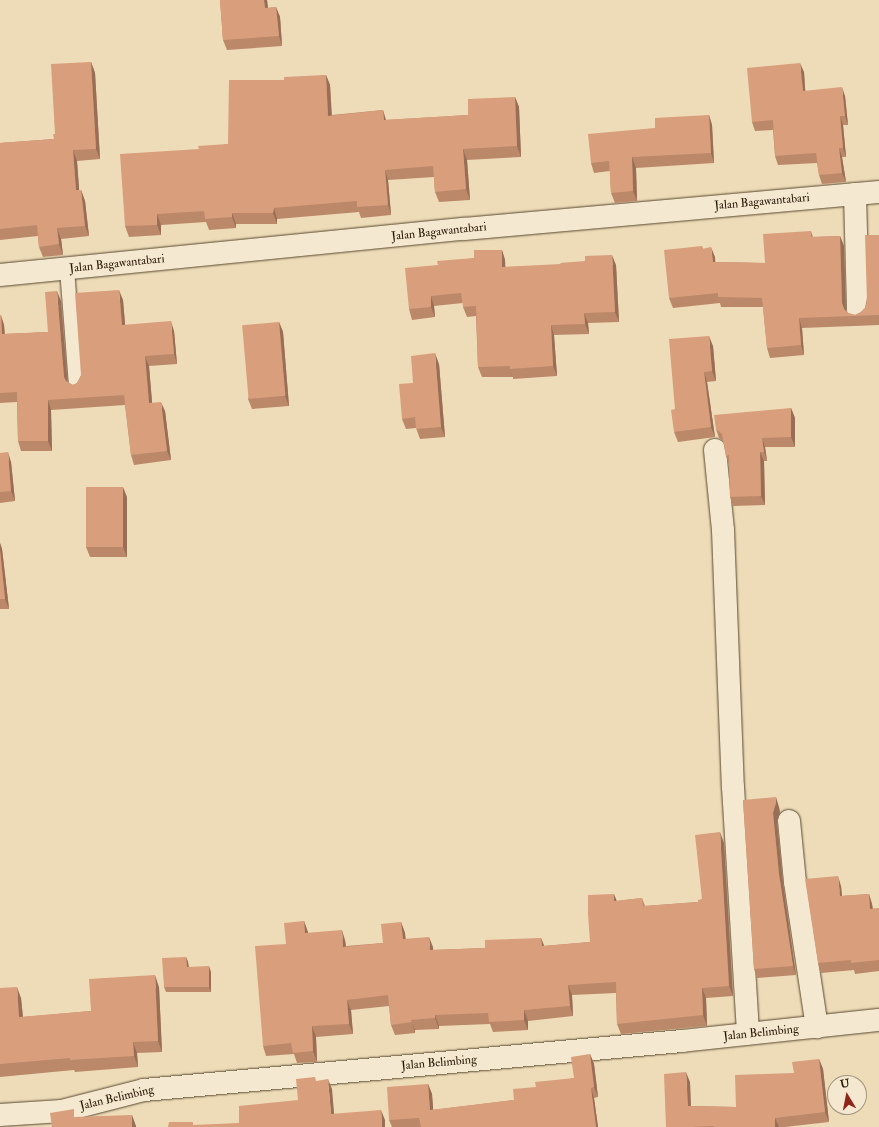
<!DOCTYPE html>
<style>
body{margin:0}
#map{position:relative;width:879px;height:1127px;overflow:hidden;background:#eedcb8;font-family:"IM FELL Double Pica",serif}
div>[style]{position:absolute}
.roads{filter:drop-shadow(0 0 1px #58472e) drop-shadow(0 0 1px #58472e)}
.service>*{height:14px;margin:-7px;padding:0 7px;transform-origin:7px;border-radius:7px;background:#f4e8d1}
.minor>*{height:22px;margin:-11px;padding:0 11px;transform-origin:11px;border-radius:11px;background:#f4e8d1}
.tertiary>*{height:22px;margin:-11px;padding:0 11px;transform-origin:11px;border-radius:11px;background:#f4e8d1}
.wall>*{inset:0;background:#bb886a}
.shaded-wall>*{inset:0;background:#986f56}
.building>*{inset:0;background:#d99e7b;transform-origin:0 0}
span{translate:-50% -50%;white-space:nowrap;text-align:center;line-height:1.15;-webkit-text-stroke:3px #f4e8d1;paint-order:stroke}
.street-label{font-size:12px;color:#261500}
.north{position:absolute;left:827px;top:1075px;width:40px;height:40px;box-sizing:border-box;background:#f4e8d1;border:1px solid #a2947d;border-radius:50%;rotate:350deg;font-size:11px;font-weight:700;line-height:16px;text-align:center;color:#261500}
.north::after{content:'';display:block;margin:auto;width:14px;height:18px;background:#8f2418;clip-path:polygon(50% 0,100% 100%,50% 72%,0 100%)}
</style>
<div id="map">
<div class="roads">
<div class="service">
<div style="left:67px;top:269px;width:117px;rotate:85.6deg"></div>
</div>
<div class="minor">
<div style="left:855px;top:194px;width:118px;rotate:88.5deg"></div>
<div style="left:715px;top:450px;width:80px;rotate:84.3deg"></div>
<div style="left:723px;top:530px;width:257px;rotate:87.8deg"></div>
<div style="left:733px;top:787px;width:247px;rotate:86.5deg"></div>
<div style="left:789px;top:821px;width:61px;rotate:84.4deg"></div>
<div style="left:795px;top:882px;width:147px;rotate:81.4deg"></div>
<div style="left:0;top:1115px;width:62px;rotate:-3.7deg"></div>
<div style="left:62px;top:1111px;width:85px;rotate:-14.4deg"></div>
<div style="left:144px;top:1090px;width:540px;rotate:-5.2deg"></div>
<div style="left:682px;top:1041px;width:198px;rotate:-6.1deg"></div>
</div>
<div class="tertiary">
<div style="left:0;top:275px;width:466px;rotate:-5.7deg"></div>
<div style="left:464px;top:229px;width:417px;rotate:-5.1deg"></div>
</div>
</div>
<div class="wall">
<div style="clip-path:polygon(220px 0,267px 0,268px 8px,276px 7px,280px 17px,282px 46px,227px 50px,223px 40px)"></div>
<div style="clip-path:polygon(91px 62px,95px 73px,100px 159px,77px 161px,79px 190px,81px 190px,85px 201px,89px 236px,61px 239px,63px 255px,43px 257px,39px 247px,38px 236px,0 240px,0 143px,54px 139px,55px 134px)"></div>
<div style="clip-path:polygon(804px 72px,805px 91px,845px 96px,848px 125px,843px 125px,846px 157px,842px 157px,846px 182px,822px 184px,819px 175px,817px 163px,778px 165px,775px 156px,773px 130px,755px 131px,752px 122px)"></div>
<div style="clip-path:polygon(326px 75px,330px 85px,332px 115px,383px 110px,386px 120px,468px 115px,515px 97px,519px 107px,521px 157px,467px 160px,470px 200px,439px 202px,435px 192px,434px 177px,388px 180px,391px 215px,361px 218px,359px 212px,277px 219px,277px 224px,236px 224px,236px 228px,209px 230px,206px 222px,161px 225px,161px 235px,129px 237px,125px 226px,199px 149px,228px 144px,284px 80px)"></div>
<div style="clip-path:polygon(709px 115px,712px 125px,714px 163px,636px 168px,637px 201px,615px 203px,611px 193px,610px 171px,594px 173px,591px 163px,655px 128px)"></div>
<div style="clip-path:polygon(811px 231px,813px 237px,840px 236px,844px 246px,846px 310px,848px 313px,855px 315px,861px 312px,865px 308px,879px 235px,879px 325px,802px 328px,804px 355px,770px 358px,767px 348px,763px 307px,721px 307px,720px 303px,673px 308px,669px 298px,702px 246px,703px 249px,715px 257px,715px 262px,765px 263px)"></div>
<div style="clip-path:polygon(502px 250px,505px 260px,505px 267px,616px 265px,619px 322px,588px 323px,589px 334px,554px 335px,557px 376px,513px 379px,513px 377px,482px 377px,478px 367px,476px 316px,467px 317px,463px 307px,463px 303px,434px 306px,435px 317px,412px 320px,409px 309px,438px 265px,474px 258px)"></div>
<div style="clip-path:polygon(123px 300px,125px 325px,174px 331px,177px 364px,149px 366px,152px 403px,165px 411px,171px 460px,134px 465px,131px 455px,125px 405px,51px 410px,52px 451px,21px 451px,18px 441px,17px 402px,0 403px,0 315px,4px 325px,5px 334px,48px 332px,61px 301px,67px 382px,73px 385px,77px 383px)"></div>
<div style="clip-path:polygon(279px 322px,283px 332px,289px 406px,252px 409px,248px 399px)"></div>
<div style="clip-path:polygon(713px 346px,716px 381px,707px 382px,715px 437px,678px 442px,674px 432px,675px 409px)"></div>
<div style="clip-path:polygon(439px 364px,445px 437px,420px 439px,416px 428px,406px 429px,402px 419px,413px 383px)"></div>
<div style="clip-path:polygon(791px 408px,795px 418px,795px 447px,765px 447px,767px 461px,764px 461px,765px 505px,733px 506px,730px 497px,729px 464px,726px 456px,723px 441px,719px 438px,716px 429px)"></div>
<div style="clip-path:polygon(0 453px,11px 462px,15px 501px,0 503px)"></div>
<div style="clip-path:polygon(127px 497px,127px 557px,90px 557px,86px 547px)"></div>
<div style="clip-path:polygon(0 543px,2px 549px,9px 609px,0 609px)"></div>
<div style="clip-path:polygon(743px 800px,779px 807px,780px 813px,777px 822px,783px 883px,796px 975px,757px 978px,754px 969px)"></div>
<div style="clip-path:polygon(724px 843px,733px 996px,706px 998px,707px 1026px,621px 1034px,617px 1024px,616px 993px,572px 995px,573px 1016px,528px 1021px,528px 1030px,493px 1032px,490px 1024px,439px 1026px,439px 1029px,415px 1030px,415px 1033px,395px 1035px,391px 1025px,389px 1006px,351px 1010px,353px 1034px,316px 1037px,317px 1062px,297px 1063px,294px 1054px,266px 1056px,263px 1046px,286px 944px,304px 921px,308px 933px,345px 940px,346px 946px,383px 943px,401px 922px,405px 933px,405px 939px,433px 947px,433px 950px,485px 948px,541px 938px,544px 946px,590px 942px,617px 901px,642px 898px,645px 906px,698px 902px,702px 899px)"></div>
<div style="clip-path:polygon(841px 886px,842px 896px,869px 894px,872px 904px,873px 909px,879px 908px,879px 971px,855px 974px,854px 970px,821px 973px,818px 963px)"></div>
<div style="clip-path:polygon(186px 957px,188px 962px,189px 967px,211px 972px,211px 992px,166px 992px,164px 987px)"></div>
<div style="clip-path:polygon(159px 987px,162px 1052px,137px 1053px,138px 1067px,75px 1072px,74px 1070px,0 1077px,0 988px,21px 998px,23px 1017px,91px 1011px)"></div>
<div style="clip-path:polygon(590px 1054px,594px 1064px,598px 1097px,594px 1098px,598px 1127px,392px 1127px,389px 1120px,428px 1084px,432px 1094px,433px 1110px,514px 1100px,536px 1087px,574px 1078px)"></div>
<div style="clip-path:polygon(819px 1059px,823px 1069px,829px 1122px,785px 1127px,666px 1127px,690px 1082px,691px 1106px,736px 1107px)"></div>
</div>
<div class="shaded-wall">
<div style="clip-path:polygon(264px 0,267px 0,269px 18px,265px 8px)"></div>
<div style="clip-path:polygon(276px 7px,280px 17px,282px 46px,279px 36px)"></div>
<div style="clip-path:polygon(91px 62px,95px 73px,100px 159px,96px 149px)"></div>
<div style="clip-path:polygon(800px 63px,804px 72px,806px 101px,803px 91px)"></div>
<div style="clip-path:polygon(326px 75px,330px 85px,332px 126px,328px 116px)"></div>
<div style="clip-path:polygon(842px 87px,845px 96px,848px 125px,845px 116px)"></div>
<div style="clip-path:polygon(515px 97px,519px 107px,521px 157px,517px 146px)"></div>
<div style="clip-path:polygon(383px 110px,386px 121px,384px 120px)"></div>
<div style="clip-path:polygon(709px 115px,712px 125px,714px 163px,711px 153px)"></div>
<div style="clip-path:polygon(840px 116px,843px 125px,846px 157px,843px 148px)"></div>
<div style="clip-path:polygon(839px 148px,842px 157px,846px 182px,842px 173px)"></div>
<div style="clip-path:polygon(463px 149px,467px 160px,470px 200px,466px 189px)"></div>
<div style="clip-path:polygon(73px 150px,77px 161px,80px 201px,76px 190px)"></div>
<div style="clip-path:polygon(632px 157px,636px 168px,637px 201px,633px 191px)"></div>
<div style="clip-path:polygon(385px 170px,388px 180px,391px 215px,388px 205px)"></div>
<div style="clip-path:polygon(81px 190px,85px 201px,89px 236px,85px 226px)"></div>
<div style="clip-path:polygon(274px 208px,277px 219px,277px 224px,273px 213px)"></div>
<div style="clip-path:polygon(232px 213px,236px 224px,236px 228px,232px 217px)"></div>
<div style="clip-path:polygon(157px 214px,161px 225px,161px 235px,157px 225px)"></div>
<div style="clip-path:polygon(57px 228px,61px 239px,63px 255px,59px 244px)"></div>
<div style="clip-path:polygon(840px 236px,844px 246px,846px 313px,848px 319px,842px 303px)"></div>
<div style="clip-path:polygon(711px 247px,715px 257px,716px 272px,713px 262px)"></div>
<div style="clip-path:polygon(502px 250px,505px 260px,506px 278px,502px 267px)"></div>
<div style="clip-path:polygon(612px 255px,616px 265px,619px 322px,615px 312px)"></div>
<div style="clip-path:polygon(119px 290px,123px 300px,126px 335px,122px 325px)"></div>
<div style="clip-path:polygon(57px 291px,61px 301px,68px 387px,64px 377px)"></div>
<div style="clip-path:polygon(431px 296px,434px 306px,435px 317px,431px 307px)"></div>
<div style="clip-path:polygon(584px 313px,588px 323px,589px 334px,585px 324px)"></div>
<div style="clip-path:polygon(1px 315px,4px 325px,5px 344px,2px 334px)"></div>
<div style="clip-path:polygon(799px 318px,802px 328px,804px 355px,801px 345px)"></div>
<div style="clip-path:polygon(171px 321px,174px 331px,177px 364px,174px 354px)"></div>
<div style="clip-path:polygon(279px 322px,283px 332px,289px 406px,285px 396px)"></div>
<div style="clip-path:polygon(551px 325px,554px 335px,557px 376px,553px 366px)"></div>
<div style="clip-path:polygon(709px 336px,713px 346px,716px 381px,712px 371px)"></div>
<div style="clip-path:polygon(435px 353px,439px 364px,445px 437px,441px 427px)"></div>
<div style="clip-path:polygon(145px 356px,149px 366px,153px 413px,149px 403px)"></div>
<div style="clip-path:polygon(704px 372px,707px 382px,715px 437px,711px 427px)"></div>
<div style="clip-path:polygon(48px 400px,51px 410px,52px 451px,48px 441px)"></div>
<div style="clip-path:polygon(161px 402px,165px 411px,171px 460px,167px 451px)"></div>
<div style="clip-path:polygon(791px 408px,795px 418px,795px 447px,791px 437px)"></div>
<div style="clip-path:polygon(762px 438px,765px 447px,767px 461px,764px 452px)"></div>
<div style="clip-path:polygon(8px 452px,11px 462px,15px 501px,11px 491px)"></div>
<div style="clip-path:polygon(760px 452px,764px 461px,765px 505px,761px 496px)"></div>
<div style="clip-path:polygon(123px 487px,127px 497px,127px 557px,123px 547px)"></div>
<div style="clip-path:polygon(0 543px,2px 549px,9px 609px,5px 599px,0 550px)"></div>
<div style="clip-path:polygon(776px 797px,779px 807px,780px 813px,777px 822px,783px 883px,796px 975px,793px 966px,779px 874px,773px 813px)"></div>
<div style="clip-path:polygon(720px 832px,724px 843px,733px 996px,729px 986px)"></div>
<div style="clip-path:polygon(838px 876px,841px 886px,843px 906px,840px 896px)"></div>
<div style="clip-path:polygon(614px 894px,618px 904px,614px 901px)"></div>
<div style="clip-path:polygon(869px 894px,872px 904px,874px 919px,870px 909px)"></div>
<div style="clip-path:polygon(304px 921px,308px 932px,309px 944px,305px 933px)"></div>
<div style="clip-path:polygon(401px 922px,405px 933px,407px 949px,403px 939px)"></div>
<div style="clip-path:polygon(342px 930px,345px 940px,347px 957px,343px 947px)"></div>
<div style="clip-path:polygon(429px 937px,433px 947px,434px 961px,430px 950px)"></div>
<div style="clip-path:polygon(541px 938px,545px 948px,542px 946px)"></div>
<div style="clip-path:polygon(186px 957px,188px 962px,189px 972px,187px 967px)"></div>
<div style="clip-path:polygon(209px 966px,211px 972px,211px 992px,209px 987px)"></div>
<div style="clip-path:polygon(155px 975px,159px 987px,162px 1052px,158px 1041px)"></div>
<div style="clip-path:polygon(568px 985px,572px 995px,573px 1016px,570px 1006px)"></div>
<div style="clip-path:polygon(17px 987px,21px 998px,24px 1029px,19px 1017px)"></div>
<div style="clip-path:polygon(702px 988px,706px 998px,707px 1026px,703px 1015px)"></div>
<div style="clip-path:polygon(347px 1000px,351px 1010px,353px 1034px,349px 1024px)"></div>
<div style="clip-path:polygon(524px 1010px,528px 1021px,528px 1030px,524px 1020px)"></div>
<div style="clip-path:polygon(435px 1015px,439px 1026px,439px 1029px,435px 1018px)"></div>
<div style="clip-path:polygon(411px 1020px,415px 1030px,415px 1033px,412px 1022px)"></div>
<div style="clip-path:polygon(312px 1026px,316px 1037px,317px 1062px,313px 1051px)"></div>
<div style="clip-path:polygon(133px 1042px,137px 1053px,138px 1067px,134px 1056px)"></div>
<div style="clip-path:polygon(590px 1054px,594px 1064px,598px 1097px,594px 1087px)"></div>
<div style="clip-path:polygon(819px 1059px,823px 1069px,829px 1122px,825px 1112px)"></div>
<div style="clip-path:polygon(686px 1072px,690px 1082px,691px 1117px,688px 1106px)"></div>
<div style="clip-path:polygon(328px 1079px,332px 1089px,335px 1124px,331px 1114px)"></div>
<div style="clip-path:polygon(428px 1084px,432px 1094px,434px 1120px,430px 1110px)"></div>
<div style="clip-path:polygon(591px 1088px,594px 1098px,598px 1127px,596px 1127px)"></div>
<div style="clip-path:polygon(381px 1110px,385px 1120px,385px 1127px,382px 1127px)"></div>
<div style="clip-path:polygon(132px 1115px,136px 1126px,136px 1127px,132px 1127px)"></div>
<div style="clip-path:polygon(775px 1118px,779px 1127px,775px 1127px)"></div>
</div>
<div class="building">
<div style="clip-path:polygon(220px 0,264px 0,265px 8px,276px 7px,279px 36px,223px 40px)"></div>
<div style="clip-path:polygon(91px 62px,96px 149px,73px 150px,76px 190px,81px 190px,85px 226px,57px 228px,59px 244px,39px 247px,37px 225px,0 229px,0 143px,54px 139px,53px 134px,55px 134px,51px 64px)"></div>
<div style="clip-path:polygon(800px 63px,803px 91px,842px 87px,845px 116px,840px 116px,843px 148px,839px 148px,842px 173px,819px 175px,816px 153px,775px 156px,773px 120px,752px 122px,747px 68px)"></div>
<div style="clip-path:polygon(326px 75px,328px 116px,383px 110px,384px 120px,468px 115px,468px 99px,515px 97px,517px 146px,463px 149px,466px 189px,435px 192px,433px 166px,385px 170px,388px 205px,357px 207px,357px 201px,274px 208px,273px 213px,232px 213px,232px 217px,205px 219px,204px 211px,157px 214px,157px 225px,125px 226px,120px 154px,199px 149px,198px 146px,228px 144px,229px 80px,284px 80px,284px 77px)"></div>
<div style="clip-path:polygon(709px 115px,711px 153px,632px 157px,633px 191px,611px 193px,609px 161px,591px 163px,588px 134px,655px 128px,655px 118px)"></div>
<div style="clip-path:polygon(811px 231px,811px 237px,840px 236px,842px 303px,844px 309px,848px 313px,855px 315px,861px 312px,865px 308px,867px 302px,865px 235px,879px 235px,879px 315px,799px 318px,801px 345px,767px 348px,762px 298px,718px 297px,718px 293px,669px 298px,664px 250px,702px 246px,702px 249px,711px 247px,713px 262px,765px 263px,763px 234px)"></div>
<div style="clip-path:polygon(474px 250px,502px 250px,502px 267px,561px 264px,560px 263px,585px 261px,585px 256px,612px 255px,615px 312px,584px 313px,585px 324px,551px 325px,553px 366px,510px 369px,510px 366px,478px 367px,476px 306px,463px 307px,461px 293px,431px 296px,431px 307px,409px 309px,405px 268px,438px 265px,437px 261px,474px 258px)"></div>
<div style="clip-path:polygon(119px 290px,122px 325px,171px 321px,174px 354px,145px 356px,149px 403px,161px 402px,167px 451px,131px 455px,124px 395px,48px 400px,48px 441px,18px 441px,17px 392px,0 393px,0 315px,1px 315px,2px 334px,48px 332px,45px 292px,57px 291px,64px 377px,66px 381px,73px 385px,77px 383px,81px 375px,75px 293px)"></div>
<div style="left:279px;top:322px;width:74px;height:37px;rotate:85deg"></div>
<div style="clip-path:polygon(709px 336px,712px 371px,704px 372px,711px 427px,674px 432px,671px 410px,675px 409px,669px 339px)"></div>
<div style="clip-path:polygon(435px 353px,441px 427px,416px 429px,415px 417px,402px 419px,399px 384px,413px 383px,411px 356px)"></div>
<div style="clip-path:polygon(791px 408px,791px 437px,762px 438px,764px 452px,760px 452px,761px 496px,730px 497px,729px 455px,726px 456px,722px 434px,716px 429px,714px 415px)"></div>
<div style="clip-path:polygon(8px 452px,11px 491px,0 492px,0 453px)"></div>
<div style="left:86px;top:487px;width:37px;height:60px"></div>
<div style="clip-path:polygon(0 550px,5px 599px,0 599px)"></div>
<div style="clip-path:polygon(776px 797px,776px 803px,773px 813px,779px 874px,793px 966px,754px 969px,743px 800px)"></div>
<div style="clip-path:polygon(720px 832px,729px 986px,702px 988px,703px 1015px,617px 1024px,616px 982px,568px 985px,570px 1006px,524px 1010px,524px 1020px,489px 1022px,488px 1013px,435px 1015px,435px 1018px,411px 1020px,412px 1022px,391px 1025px,388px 995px,347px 1000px,349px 1024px,312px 1026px,313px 1051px,293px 1053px,291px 1043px,263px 1046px,255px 946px,286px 944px,284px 923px,304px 921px,305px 933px,342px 930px,343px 947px,383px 943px,381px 924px,401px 922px,403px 939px,429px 937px,430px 950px,485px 948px,485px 940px,541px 938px,542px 946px,590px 942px,588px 914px,588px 895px,614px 894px,614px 901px,642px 898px,643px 906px,698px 902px,698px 900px,702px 899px,695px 835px)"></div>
<div style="clip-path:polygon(838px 876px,840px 896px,869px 894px,870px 909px,879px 908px,879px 960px,851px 963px,851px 960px,818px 963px,805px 879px)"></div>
<div style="clip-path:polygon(186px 957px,187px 967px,209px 966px,209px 987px,164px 987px,162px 958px)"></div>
<div style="clip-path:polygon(155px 975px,158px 1041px,133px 1042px,134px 1056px,70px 1060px,70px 1058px,0 1064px,0 988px,17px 987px,19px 1017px,91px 1011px,89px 979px)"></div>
<div style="clip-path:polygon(590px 1054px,594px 1087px,591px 1088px,596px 1127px,421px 1127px,419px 1118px,389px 1120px,387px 1087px,428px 1084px,430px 1110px,514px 1100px,513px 1089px,536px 1087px,535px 1082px,574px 1078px,571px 1057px)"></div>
<div style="clip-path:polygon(819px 1059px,825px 1112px,775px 1118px,775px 1127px,714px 1127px,714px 1126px,692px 1127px,666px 1127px,664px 1074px,686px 1072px,688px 1106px,736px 1107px,735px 1075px,794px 1073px,792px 1062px)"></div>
<div style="clip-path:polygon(315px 1077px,316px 1081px,328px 1079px,331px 1114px,381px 1110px,382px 1127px,168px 1127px,169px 1122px,193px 1122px,193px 1125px,239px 1123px,239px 1106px,298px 1100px,296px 1079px)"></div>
<div style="clip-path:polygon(74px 1109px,74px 1117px,132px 1115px,132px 1127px,52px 1127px,50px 1113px)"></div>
</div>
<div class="street-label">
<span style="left:762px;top:202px;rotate:-5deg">Jalan Bagawantabari</span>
<span style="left:439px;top:232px;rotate:-6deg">Jalan Bagawantabari</span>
<span style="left:117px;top:264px;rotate:-6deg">Jalan Bagawantabari</span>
<span style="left:761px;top:1033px;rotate:-6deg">Jalan Belimbing</span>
<span style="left:439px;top:1063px;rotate:-5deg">Jalan Belimbing</span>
<span style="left:117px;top:1098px;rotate:-13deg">Jalan Belimbing</span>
</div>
<div class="north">U</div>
</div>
